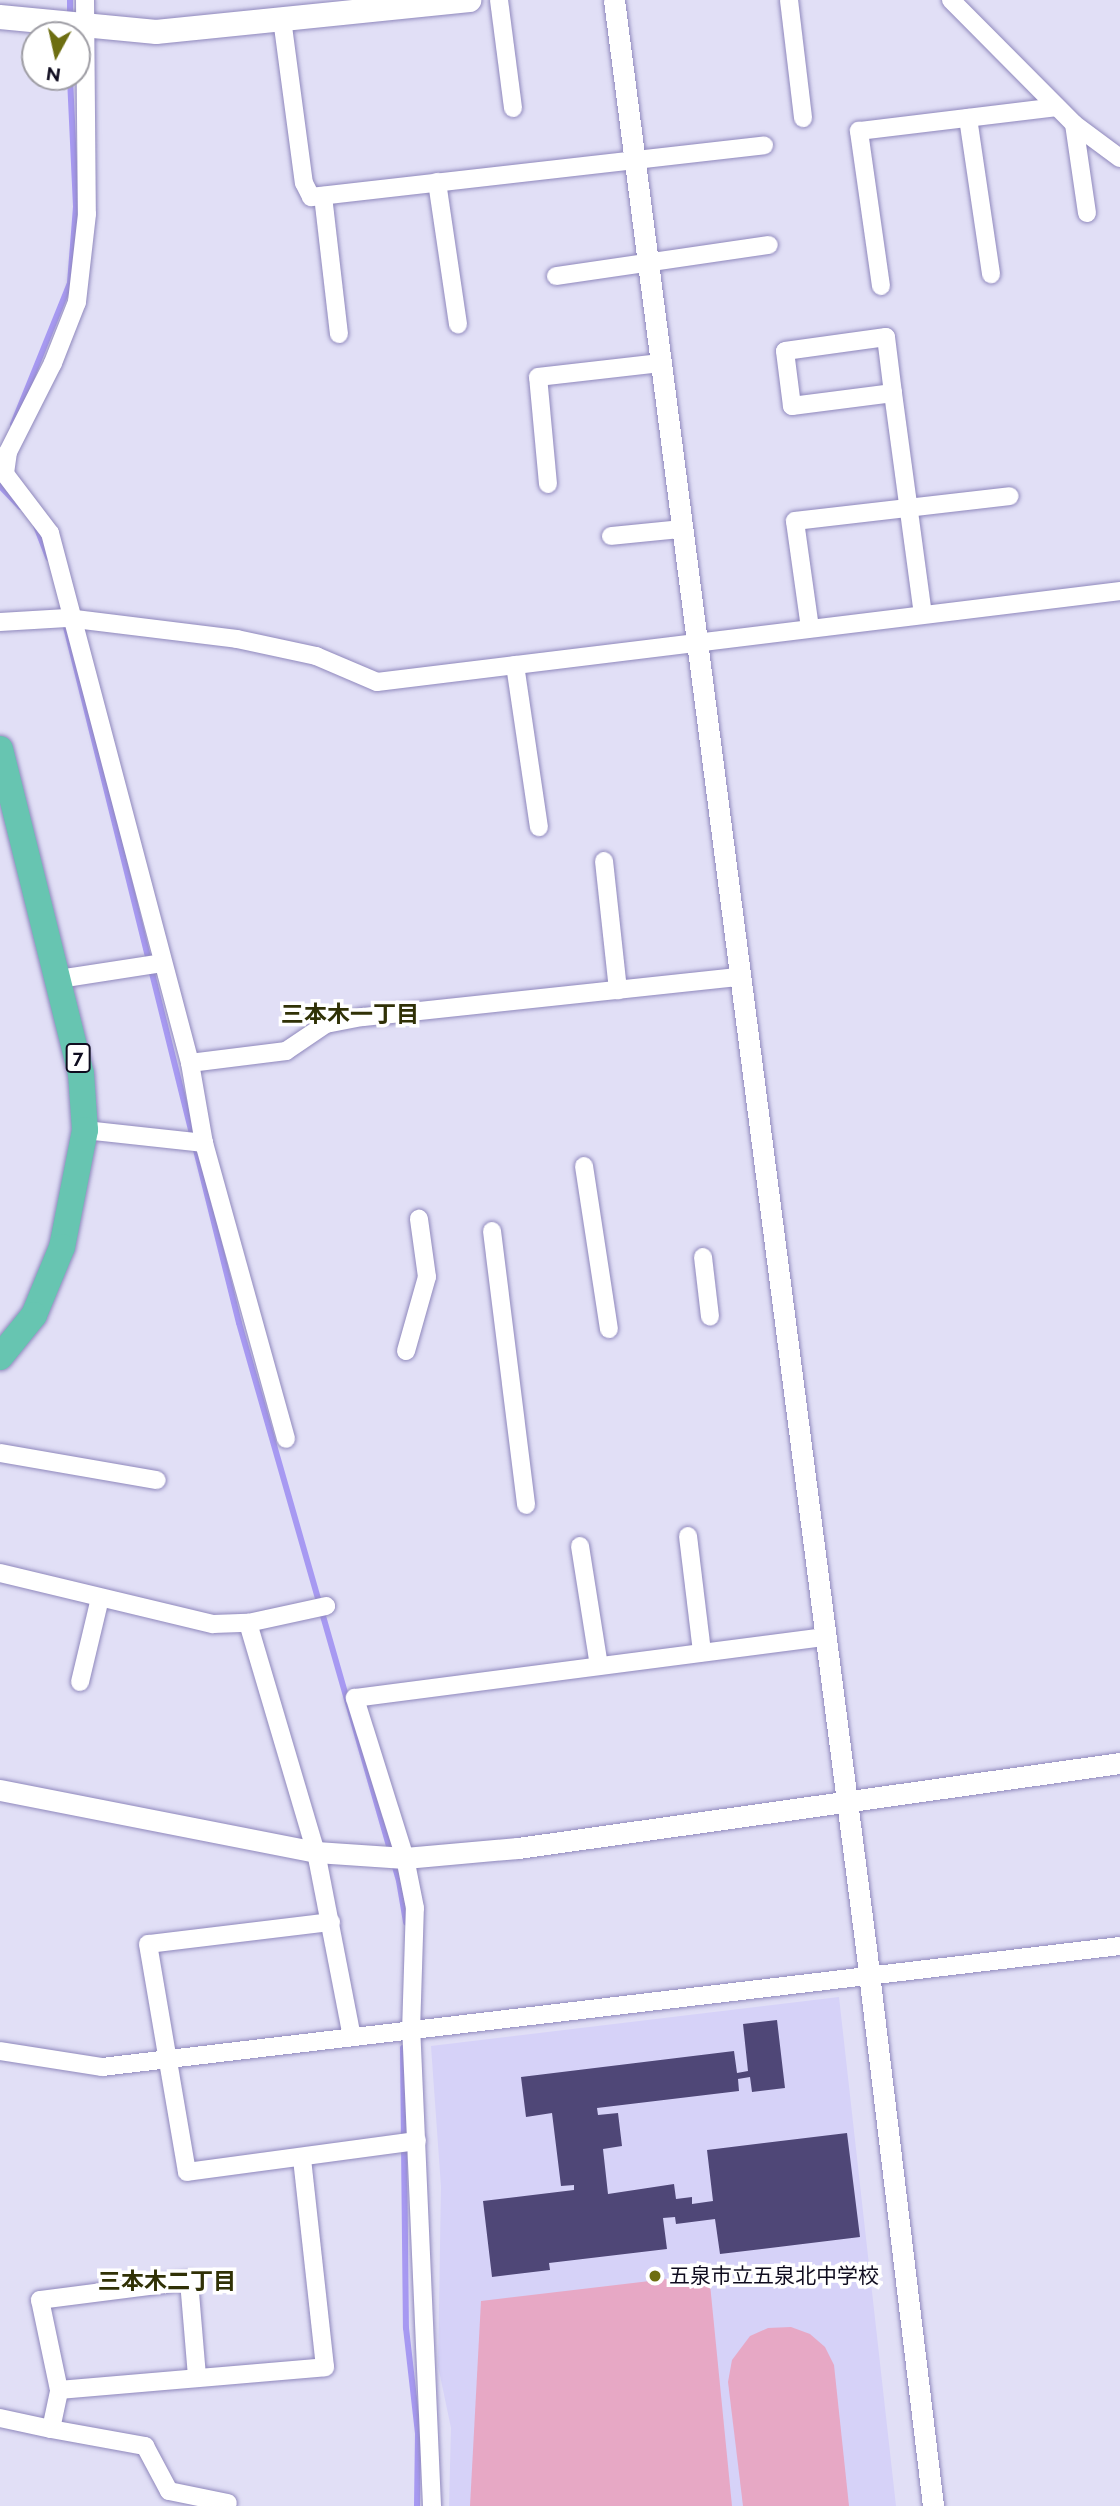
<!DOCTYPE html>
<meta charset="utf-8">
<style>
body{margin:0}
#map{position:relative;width:1120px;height:2506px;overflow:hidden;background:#e1dff6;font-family:Raleway,"Noto Sans JP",sans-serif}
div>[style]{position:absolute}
.built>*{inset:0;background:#d6d2f8}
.green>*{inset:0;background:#e7a8c5}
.stream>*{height:6px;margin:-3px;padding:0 3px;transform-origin:3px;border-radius:3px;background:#a799f2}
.building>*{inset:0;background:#4f4777}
.roads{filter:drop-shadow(0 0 2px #8f88bc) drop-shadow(0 0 2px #8f88bc)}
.minor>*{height:18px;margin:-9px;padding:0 9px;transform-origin:9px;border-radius:9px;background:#fff}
.tertiary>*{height:21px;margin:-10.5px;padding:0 10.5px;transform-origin:10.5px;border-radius:10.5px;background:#fff}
.secondary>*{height:24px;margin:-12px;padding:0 12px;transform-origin:12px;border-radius:12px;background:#fff}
.primary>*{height:26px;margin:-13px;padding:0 13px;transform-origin:13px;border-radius:13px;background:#67c5b1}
.dots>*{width:19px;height:19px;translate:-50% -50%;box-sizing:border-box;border:4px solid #fff;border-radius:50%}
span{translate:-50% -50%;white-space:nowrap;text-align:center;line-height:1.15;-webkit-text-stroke:7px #fff;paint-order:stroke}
.shield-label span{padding:2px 5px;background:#fff;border:2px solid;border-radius:5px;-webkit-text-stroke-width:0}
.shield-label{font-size:19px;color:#0f0c1f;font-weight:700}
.poi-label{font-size:21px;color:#0f0c1f}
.left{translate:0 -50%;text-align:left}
.neighbourhood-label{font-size:23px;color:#303106;font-weight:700}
.north{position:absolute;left:21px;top:21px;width:70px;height:70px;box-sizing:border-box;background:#fff;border:2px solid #9f9ea5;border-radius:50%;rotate:188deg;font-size:19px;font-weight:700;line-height:28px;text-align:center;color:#0f0c1f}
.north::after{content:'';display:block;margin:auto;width:24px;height:32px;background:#6d6e11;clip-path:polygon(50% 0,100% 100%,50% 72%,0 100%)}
</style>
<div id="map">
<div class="built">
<div style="clip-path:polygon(839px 1997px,896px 2506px,449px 2506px,451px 2428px,438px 2366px,441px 2187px,431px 2046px)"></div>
</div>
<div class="green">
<div style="clip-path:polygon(709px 2274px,732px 2506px,470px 2506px,481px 2301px)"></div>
<div style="clip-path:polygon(791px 2327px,810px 2334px,825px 2347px,834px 2365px,849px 2506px,743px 2506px,728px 2382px,732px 2360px,750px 2336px,768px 2328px)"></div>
</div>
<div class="stream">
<div style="left:70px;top:19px;width:19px;rotate:-90deg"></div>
<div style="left:13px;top:424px;width:152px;rotate:-68deg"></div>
<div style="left:70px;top:283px;width:77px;rotate:-85.5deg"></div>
<div style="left:76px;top:206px;width:129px;rotate:-92.7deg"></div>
<div style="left:0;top:486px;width:29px;rotate:46deg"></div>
<div style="left:36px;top:526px;width:34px;rotate:69deg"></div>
<div style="left:65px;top:623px;width:721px;rotate:76.04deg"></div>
<div style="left:239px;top:1323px;width:580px;rotate:74deg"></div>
<div style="left:399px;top:1881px;width:42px;rotate:80.3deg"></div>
<div style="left:403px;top:2048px;width:280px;rotate:89.4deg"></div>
<div style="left:406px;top:2328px;width:107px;rotate:83.5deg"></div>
<div style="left:418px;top:2434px;width:72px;rotate:90.8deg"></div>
</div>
<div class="building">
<div style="clip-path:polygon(777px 2020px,785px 2088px,752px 2092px,750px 2077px,738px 2079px,739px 2091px,597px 2108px,598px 2115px,618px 2113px,622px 2146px,603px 2149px,608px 2194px,674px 2184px,676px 2199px,692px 2197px,692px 2204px,713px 2201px,707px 2150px,847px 2133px,860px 2237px,720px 2254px,715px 2219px,676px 2224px,675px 2217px,663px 2218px,667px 2249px,549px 2263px,550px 2270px,492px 2277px,483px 2201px,574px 2190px,574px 2185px,561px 2186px,552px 2113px,526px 2117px,521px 2077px,734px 2051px,737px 2073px,748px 2071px,743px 2024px)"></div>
</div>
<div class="roads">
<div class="minor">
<div style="left:85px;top:0;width:214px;rotate:89.5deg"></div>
<div style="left:87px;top:214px;width:89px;rotate:96.5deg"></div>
<div style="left:77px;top:302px;width:66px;rotate:111.5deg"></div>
<div style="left:53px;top:363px;width:100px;rotate:116.8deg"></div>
<div style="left:8px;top:452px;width:22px;rotate:98deg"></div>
<div style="left:5px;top:474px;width:74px;rotate:52.7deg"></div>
<div style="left:50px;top:533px;width:548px;rotate:75.2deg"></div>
<div style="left:190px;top:1063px;width:81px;rotate:80.1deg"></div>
<div style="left:204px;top:1143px;width:307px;rotate:74.5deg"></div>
<div style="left:499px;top:0;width:109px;rotate:82.6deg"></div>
<div style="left:789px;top:0;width:119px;rotate:83.2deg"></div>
<div style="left:951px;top:0;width:175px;rotate:45.2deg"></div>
<div style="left:1074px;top:124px;width:57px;rotate:36.5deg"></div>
<div style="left:282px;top:19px;width:165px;rotate:82.4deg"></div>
<div style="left:304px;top:183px;width:16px;rotate:63deg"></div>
<div style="left:311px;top:197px;width:456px;rotate:-6.5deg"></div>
<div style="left:968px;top:118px;width:158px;rotate:81.6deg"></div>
<div style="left:1074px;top:124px;width:90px;rotate:81.7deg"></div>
<div style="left:437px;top:182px;width:144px;rotate:81.6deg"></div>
<div style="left:323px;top:196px;width:139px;rotate:83.4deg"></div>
<div style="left:556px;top:276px;width:215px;rotate:-8.3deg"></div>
<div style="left:881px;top:286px;width:157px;rotate:-98.1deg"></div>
<div style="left:859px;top:131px;width:199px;rotate:-6.9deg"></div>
<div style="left:893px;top:393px;width:102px;rotate:172.7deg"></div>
<div style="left:792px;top:406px;width:55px;rotate:-97.3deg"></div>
<div style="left:785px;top:351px;width:102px;rotate:-7.9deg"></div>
<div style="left:886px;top:337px;width:56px;rotate:82.9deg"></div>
<div style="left:893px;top:393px;width:223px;rotate:82.3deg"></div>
<div style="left:548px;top:484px;width:107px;rotate:-95.3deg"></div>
<div style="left:538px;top:377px;width:123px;rotate:-6.5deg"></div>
<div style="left:611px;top:536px;width:70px;rotate:-5.7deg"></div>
<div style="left:0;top:622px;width:67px;rotate:-3.4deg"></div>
<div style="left:67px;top:618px;width:171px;rotate:7deg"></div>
<div style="left:237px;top:639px;width:81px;rotate:12.1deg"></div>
<div style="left:316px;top:656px;width:66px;rotate:23.1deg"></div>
<div style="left:377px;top:682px;width:749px;rotate:-6.98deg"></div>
<div style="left:810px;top:628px;width:108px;rotate:-98deg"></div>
<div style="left:795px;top:521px;width:216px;rotate:-6.6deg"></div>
<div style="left:515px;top:665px;width:164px;rotate:81.6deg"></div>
<div style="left:604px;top:861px;width:130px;rotate:83.8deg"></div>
<div style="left:59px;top:979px;width:104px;rotate:-8.8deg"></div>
<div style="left:190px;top:1063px;width:97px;rotate:-7.1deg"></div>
<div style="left:286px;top:1051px;width:48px;rotate:-34deg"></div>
<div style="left:326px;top:1024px;width:38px;rotate:-11deg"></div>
<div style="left:363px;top:1017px;width:377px;rotate:-6.1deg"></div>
<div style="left:85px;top:1130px;width:120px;rotate:6.2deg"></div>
<div style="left:584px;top:1166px;width:165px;rotate:81.3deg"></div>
<div style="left:492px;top:1231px;width:276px;rotate:82.9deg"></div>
<div style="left:703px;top:1257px;width:60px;rotate:83.3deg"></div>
<div style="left:406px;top:1351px;width:77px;rotate:-74.2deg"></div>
<div style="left:427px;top:1277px;width:59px;rotate:-97.9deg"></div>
<div style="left:0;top:1453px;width:159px;rotate:9.8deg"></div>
<div style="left:688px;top:1536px;width:117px;rotate:83.1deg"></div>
<div style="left:580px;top:1546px;width:121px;rotate:81deg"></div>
<div style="left:0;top:1573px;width:219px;rotate:13.5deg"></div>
<div style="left:213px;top:1624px;width:35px;rotate:-2deg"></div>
<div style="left:248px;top:1623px;width:80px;rotate:-12.3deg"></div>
<div style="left:248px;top:1623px;width:239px;rotate:73.5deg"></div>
<div style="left:316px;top:1852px;width:188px;rotate:79deg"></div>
<div style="left:80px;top:1682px;width:86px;rotate:-76.6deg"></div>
<div style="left:331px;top:1922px;width:184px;rotate:173.1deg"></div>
<div style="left:148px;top:1944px;width:231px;rotate:80.3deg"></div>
<div style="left:187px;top:2172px;width:232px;rotate:-7.7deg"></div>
<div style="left:0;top:2051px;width:103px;rotate:8.9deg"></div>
<div style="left:102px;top:2067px;width:1025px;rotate:-6.78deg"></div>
<div style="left:59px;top:2390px;width:92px;rotate:-101.9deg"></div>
<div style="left:40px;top:2300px;width:150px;rotate:-7.3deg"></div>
<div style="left:189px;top:2281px;width:95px;rotate:85.2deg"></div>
<div style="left:0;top:2418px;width:52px;rotate:12.2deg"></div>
<div style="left:51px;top:2429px;width:40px;rotate:-78deg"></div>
<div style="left:59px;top:2390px;width:267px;rotate:-4.9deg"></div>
<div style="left:325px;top:2367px;width:210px;rotate:-96.3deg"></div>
<div style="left:51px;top:2429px;width:96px;rotate:10.3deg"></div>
<div style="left:145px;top:2446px;width:51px;rotate:61.9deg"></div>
<div style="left:169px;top:2491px;width:60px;rotate:11.5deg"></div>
<div style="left:432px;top:2506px;width:474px;rotate:-92.5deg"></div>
<div style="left:411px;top:2032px;width:124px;rotate:-88.2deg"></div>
<div style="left:415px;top:1908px;width:51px;rotate:-101.3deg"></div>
<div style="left:405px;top:1858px;width:168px;rotate:-107.4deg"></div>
<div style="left:355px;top:1698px;width:471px;rotate:-7.4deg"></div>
</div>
<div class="tertiary">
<div style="left:614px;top:0;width:1973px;rotate:82.63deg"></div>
<div style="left:867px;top:1957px;width:553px;rotate:83.14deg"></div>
<div style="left:0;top:1790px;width:322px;rotate:11.1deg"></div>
<div style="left:316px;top:1852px;width:89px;rotate:3.9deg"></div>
<div style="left:405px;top:1858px;width:113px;rotate:-5.1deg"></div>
<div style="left:518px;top:1848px;width:608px;rotate:-8.04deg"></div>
</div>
<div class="secondary">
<div style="left:0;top:17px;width:157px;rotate:5.5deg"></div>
<div style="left:156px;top:32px;width:315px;rotate:-5.8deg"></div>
</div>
<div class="primary">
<div style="left:0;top:749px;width:334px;rotate:76deg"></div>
<div style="left:81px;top:1073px;width:57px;rotate:86deg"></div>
<div style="left:85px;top:1130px;width:119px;rotate:101.1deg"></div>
<div style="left:62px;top:1247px;width:74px;rotate:112.4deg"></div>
<div style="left:34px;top:1315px;width:54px;rotate:129deg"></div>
</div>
</div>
<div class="dots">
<div style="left:655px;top:2276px;background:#6d6e11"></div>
</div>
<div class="shield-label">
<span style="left:78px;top:1058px">7</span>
</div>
<div class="poi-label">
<span class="left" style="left:669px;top:2276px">五泉市立五泉北中学校</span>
</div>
<div class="neighbourhood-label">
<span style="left:350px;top:1014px">三本木一丁目</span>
<span style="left:167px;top:2281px">三本木二丁目</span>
</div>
<div class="north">N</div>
</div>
